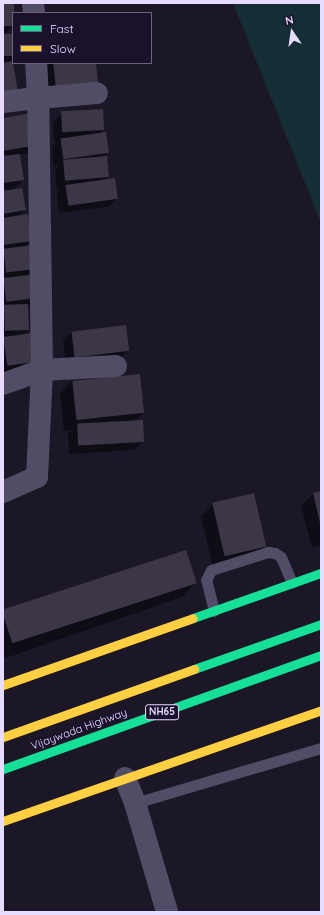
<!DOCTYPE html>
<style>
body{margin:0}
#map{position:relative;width:324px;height:915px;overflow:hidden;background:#1c1726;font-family:Quicksand,sans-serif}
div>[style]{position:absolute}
.green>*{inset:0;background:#152d34}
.shadow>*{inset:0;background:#0007}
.building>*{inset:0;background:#3c3647;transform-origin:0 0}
.lane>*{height:11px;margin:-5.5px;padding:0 5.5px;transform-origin:5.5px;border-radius:5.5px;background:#524d66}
.street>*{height:22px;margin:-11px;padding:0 11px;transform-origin:11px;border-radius:11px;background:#524d66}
.fast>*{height:9px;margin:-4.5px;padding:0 4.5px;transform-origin:4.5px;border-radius:4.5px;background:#16e098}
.slow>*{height:9px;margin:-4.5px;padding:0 4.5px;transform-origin:4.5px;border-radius:4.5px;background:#ffcf43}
span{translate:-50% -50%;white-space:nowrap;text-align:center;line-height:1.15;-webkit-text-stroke:3.5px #1b112c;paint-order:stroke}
.shield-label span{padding:1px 3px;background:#1b112c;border:1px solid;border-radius:3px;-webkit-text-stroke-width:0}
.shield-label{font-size:10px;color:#e7dcff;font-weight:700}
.street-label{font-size:11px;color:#e7dcff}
.frame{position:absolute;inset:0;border:4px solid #e7dcff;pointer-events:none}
.legend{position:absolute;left:12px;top:12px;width:140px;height:52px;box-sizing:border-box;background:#1b112c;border:1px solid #6d6280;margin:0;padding:5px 7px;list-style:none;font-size:12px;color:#e7dcff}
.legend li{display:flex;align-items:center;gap:8px;height:20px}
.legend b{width:20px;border:1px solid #6d6280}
.north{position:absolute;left:272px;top:12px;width:40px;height:40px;-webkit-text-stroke:3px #1b112c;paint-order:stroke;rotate:347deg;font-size:11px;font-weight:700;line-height:16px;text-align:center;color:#e7dcff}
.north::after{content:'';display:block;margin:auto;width:14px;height:18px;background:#e7dcff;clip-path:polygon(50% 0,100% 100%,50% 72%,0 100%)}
</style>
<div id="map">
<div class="green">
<div style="clip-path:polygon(233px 3px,321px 3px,321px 223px)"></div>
</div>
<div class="shadow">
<div style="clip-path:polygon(3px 3px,13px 3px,14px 13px,13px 26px,6px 33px,3px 33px)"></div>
<div style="clip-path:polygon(13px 35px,13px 59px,9px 63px,14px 63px,17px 92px,3px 101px,3px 36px)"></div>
<div style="clip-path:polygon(48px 63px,94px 63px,48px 96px,45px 67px)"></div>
<div style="clip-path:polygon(31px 114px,28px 153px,19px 155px,23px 180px,12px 191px,25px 210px,18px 217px,31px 240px,24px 248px,38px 298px,27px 307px,28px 330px,22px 336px,35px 362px,3px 374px,3px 192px,7px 191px,7px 189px,3px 190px,3px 119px)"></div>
<div style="clip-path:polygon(61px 114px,103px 130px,100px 134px,108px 152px,103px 157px,108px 176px,105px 180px,117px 198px,108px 207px,59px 213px,57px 194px,61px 189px,57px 190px,55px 171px,59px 166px,54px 167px,52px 147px,57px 142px,54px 142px,53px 123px)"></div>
<div style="clip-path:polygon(72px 331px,128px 351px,119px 359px,66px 364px,63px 340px)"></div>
<div style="clip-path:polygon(72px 381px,143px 413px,134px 422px,143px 442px,134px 450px,69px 454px,68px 433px,72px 430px,64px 431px,60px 393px)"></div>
<div style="clip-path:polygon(321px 492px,321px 546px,312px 548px,301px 506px,313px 494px)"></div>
<div style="clip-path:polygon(213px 504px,265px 546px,254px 558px,213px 568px,201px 516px)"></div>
<div style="clip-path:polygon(196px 583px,182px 597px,3px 659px,3px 615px)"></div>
</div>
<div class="building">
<div style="left:3px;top:3px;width:11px;height:23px"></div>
<div style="left:13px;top:34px;width:22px;height:10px;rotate:90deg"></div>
<div style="clip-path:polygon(13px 61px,18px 92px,3px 94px,3px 63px)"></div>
<div style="clip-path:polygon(53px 63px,96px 63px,98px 83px,56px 88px)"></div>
<div style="left:103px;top:109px;width:21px;height:42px;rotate:87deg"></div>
<div style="clip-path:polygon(32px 113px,38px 145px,3px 151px,3px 118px)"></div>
<div style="left:106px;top:132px;width:21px;height:46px;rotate:82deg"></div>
<div style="clip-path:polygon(20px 154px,24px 180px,3px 183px,3px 156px)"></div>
<div style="left:107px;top:156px;width:21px;height:44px;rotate:85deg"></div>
<div style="left:115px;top:178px;width:21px;height:50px;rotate:82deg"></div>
<div style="clip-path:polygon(22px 188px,26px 210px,3px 214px,3px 191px)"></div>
<div style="clip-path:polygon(28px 214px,32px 241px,3px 245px,3px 218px)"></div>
<div style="left:34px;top:245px;width:24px;height:31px;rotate:83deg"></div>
<div style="left:36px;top:274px;width:24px;height:33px;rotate:83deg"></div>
<div style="left:28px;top:304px;width:26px;height:24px;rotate:88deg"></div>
<div style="left:126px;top:325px;width:26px;height:55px;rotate:83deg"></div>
<div style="left:32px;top:333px;width:29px;height:29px;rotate:82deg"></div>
<div style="left:140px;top:374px;width:39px;height:68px;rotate:84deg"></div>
<div style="left:143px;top:420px;width:22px;height:66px;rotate:87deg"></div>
<div style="clip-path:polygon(321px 491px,321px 523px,320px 523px,313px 493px)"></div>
<div style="left:254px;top:493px;width:55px;height:43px;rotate:77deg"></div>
<div style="left:186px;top:550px;width:35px;height:194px;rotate:72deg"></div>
</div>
<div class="lane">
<div style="left:214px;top:611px;width:32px;rotate:-104deg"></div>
<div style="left:206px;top:580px;width:11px;rotate:-63deg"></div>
<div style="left:211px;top:570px;width:60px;rotate:-17.5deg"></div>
<div style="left:268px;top:552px;width:7px;rotate:8deg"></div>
<div style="left:275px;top:553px;width:7px;rotate:34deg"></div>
<div style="left:281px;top:557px;width:28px;rotate:67deg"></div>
<div style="left:135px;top:803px;width:194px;rotate:-16.5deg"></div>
</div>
<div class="street">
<div style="left:33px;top:3px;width:10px;rotate:84deg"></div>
<div style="left:3px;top:102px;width:35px;rotate:-7deg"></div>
<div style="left:38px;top:98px;width:35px;rotate:-93deg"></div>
<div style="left:3px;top:384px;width:41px;rotate:-19.7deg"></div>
<div style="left:42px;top:370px;width:272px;rotate:-90.8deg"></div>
<div style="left:38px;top:98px;width:59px;rotate:-4.8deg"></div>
<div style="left:3px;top:492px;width:37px;rotate:-24deg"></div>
<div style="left:37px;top:477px;width:107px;rotate:-87.3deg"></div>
<div style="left:42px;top:370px;width:74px;rotate:-3.1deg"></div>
<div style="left:125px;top:778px;width:27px;rotate:68deg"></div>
<div style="left:135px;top:803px;width:114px;rotate:73.6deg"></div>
</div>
<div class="fast">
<div style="left:193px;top:618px;width:136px;rotate:-19.4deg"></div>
<div style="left:194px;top:669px;width:135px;rotate:-19.5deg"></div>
<div style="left:3px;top:769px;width:338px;rotate:-19.7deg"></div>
</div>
<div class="slow">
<div style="left:3px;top:685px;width:201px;rotate:-19.4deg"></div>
<div style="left:3px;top:737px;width:203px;rotate:-19.6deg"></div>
<div style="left:3px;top:821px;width:337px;rotate:-19.2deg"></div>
</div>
<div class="shield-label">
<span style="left:162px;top:712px">NH65</span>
</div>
<div class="street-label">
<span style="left:79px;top:729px;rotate:-20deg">Vijaywada Highway</span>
</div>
<div class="frame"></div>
<ul class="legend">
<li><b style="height:5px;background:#16e098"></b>Fast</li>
<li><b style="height:5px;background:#ffcf43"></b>Slow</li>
</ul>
<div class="north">N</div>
</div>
